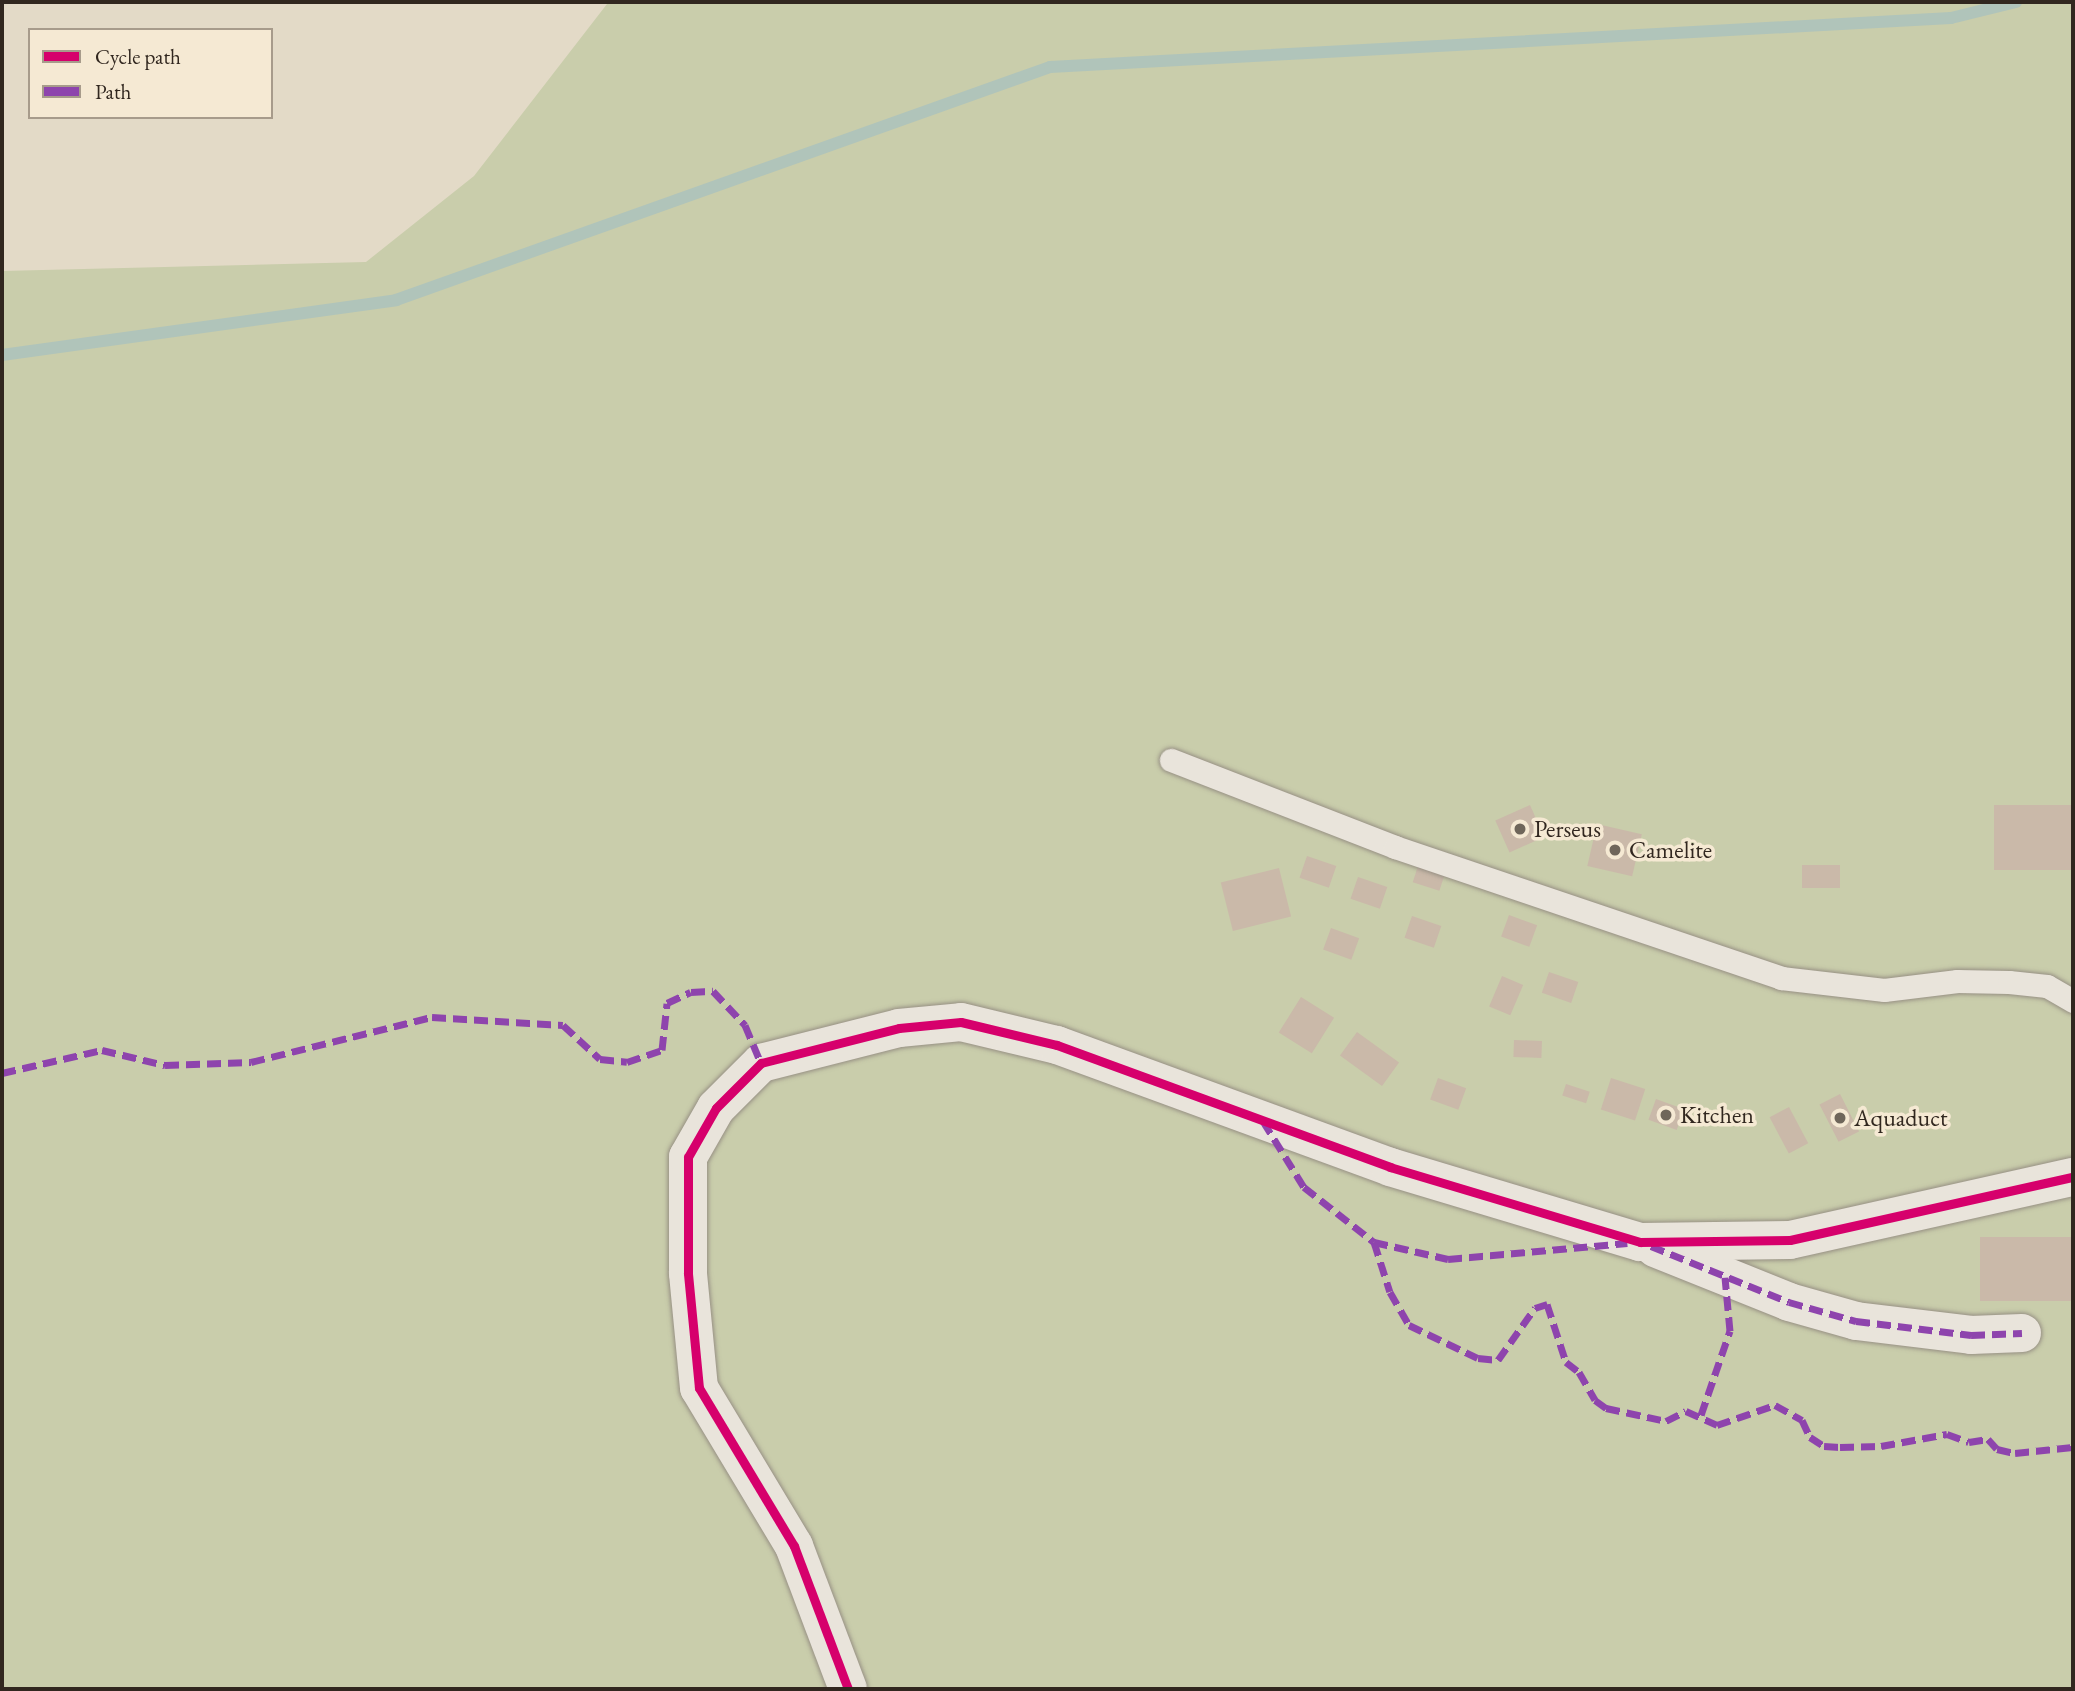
<!DOCTYPE html>
<style>
body{margin:0}
#map{position:relative;width:2075px;height:1691px;overflow:hidden;background:#e3dac7;font-family:"EB Garamond",serif}
div>[style]{position:absolute}
.green>*{inset:0;background:#c9cdab}
.stream>*{height:12px;margin:-6px;padding:0 6px;transform-origin:6px;border-radius:6px;background:#b0c4ba}
.building>*{inset:0;background:#cab9a9;transform-origin:0 0}
.roads{filter:drop-shadow(0 0 2px #979084) drop-shadow(0 0 2px #979084)}
.lane>*{height:23px;margin:-11.5px;padding:0 11.5px;transform-origin:11.5px;border-radius:11.5px;background:#e9e4db}
.street>*{height:38px;margin:-19px;padding:0 19px;transform-origin:19px;border-radius:19px;background:#e9e4db}
.quiet>*{height:7px;margin-top:-3.5px;transform-origin:0;background:repeating-linear-gradient(90deg,#8e44ad 0 14px,transparent 0 21px)}
.cycleway>*{height:9px;margin:-4.5px;padding:0 4.5px;transform-origin:4.5px;border-radius:4.5px;background:#d6006c}
.dots>*{width:19px;height:19px;translate:-50% -50%;box-sizing:border-box;border:4px solid #f5e9d3;border-radius:50%}
span{translate:-50% -50%;white-space:nowrap;text-align:center;line-height:1.15;-webkit-text-stroke:7px #f5e9d3;paint-order:stroke}
.poi-label{font-size:24px;color:#31271f}
.left{translate:0 -50%;text-align:left}
.frame{position:absolute;inset:0;border:4px solid #31271f;pointer-events:none}
.legend{position:absolute;left:28px;top:28px;width:245px;height:91px;box-sizing:border-box;background:#f5e9d3;border:2px solid #a79b8b;margin:0;padding:9px 12px;list-style:none;font-size:21px;color:#31271f}
.legend li{display:flex;align-items:center;gap:14px;height:35px}
.legend b{width:35px;border:2px solid #a79b8b}
</style>
<div id="map">
<div class="green">
<div style="clip-path:polygon(605px 2px,2073px 2px,2073px 1689px,2px 1689px,2px 271px,366px 262px,474px 176px,607px 4px)"></div>
</div>
<div class="stream">
<div style="left:2px;top:355px;width:398px;rotate:-7.9deg"></div>
<div style="left:396px;top:300px;width:694px;rotate:-19.61deg"></div>
<div style="left:1050px;top:67px;width:902px;rotate:-3.11deg"></div>
<div style="left:1951px;top:18px;width:67px;rotate:-13.8deg"></div>
</div>
<div class="building">
<div style="left:1530px;top:805px;width:35px;height:38px;rotate:66deg"></div>
<div style="left:2073px;top:805px;width:65px;height:79px;rotate:90deg"></div>
<div style="left:1597px;top:824px;width:46px;height:43px;rotate:13deg"></div>
<div style="left:1307px;top:856px;width:31px;height:23px;rotate:19deg"></div>
<div style="left:1802px;top:865px;width:38px;height:23px"></div>
<div style="left:1418px;top:866px;width:28px;height:17px;rotate:18deg"></div>
<div style="left:1279px;top:868px;width:50px;height:60px;rotate:76deg"></div>
<div style="left:1358px;top:877px;width:31px;height:23px;rotate:19deg"></div>
<div style="left:1509px;top:915px;width:30px;height:23px;rotate:20deg"></div>
<div style="left:1412px;top:916px;width:31px;height:23px;rotate:19deg"></div>
<div style="left:1331px;top:928px;width:30px;height:23px;rotate:20deg"></div>
<div style="left:1549px;top:972px;width:31px;height:22px;rotate:19deg"></div>
<div style="left:1502px;top:976px;width:23px;height:33px;rotate:23deg"></div>
<div style="left:1301px;top:997px;width:39px;height:42px;rotate:32deg"></div>
<div style="left:1357px;top:1032px;width:52px;height:29px;rotate:36deg"></div>
<div style="left:1514px;top:1040px;width:28px;height:17px;rotate:2deg"></div>
<div style="left:1438px;top:1078px;width:30px;height:23px;rotate:20deg"></div>
<div style="left:1611px;top:1078px;width:36px;height:33px;rotate:18deg"></div>
<div style="left:1566px;top:1084px;width:25px;height:12px;rotate:18deg"></div>
<div style="left:1840px;top:1094px;width:42px;height:23px;rotate:63deg"></div>
<div style="left:1656px;top:1099px;width:30px;height:22px;rotate:20deg"></div>
<div style="left:1789px;top:1107px;width:41px;height:22px;rotate:62deg"></div>
<div style="left:2073px;top:1237px;width:64px;height:93px;rotate:90deg"></div>
</div>
<div class="roads">
<div class="lane">
<div style="left:1171px;top:760px;width:240px;rotate:21.2deg"></div>
<div style="left:1395px;top:847px;width:408px;rotate:18.7deg"></div>
<div style="left:1781px;top:978px;width:104px;rotate:6.6deg"></div>
<div style="left:1884px;top:990px;width:74px;rotate:-7deg"></div>
<div style="left:1957px;top:981px;width:52px;rotate:1.1deg"></div>
<div style="left:2009px;top:982px;width:38px;rotate:6deg"></div>
<div style="left:2047px;top:986px;width:30px;rotate:30deg"></div>
</div>
<div class="street">
<div style="left:1655px;top:1248px;width:144px;rotate:21.9deg"></div>
<div style="left:1789px;top:1302px;width:70px;rotate:15.8deg"></div>
<div style="left:1856px;top:1321px;width:116px;rotate:6.9deg"></div>
<div style="left:1971px;top:1335px;width:51px;rotate:-2.2deg"></div>
<div style="left:848px;top:1689px;width:153px;rotate:-110.7deg"></div>
<div style="left:794px;top:1546px;width:184px;rotate:-121deg"></div>
<div style="left:699px;top:1388px;width:116px;rotate:-95.5deg"></div>
<div style="left:688px;top:1273px;width:116px;rotate:-90deg"></div>
<div style="left:688px;top:1157px;width:56px;rotate:-60.3deg"></div>
<div style="left:716px;top:1108px;width:64px;rotate:-45deg"></div>
<div style="left:761px;top:1063px;width:142px;rotate:-14.2deg"></div>
<div style="left:899px;top:1028px;width:62px;rotate:-5.5deg"></div>
<div style="left:961px;top:1022px;width:99px;rotate:13.5deg"></div>
<div style="left:1057px;top:1045px;width:355px;rotate:20.1deg"></div>
<div style="left:1390px;top:1167px;width:261px;rotate:16.7deg"></div>
<div style="left:1640px;top:1242px;width:150px;rotate:-0.8deg"></div>
<div style="left:1790px;top:1240px;width:290px;rotate:-12.6deg"></div>
</div>
</div>
<div class="quiet">
<div style="left:2px;top:1073px;width:103px;rotate:-13deg"></div>
<div style="left:102px;top:1050px;width:65px;rotate:13.4deg"></div>
<div style="left:165px;top:1065px;width:86px;rotate:-2deg"></div>
<div style="left:251px;top:1062px;width:187px;rotate:-14deg"></div>
<div style="left:432px;top:1017px;width:131px;rotate:3.5deg"></div>
<div style="left:563px;top:1025px;width:50px;rotate:42.6deg"></div>
<div style="left:600px;top:1059px;width:27px;rotate:6deg"></div>
<div style="left:627px;top:1062px;width:37px;rotate:-19deg"></div>
<div style="left:662px;top:1050px;width:47px;rotate:-83.9deg"></div>
<div style="left:667px;top:1003px;width:26px;rotate:-25deg"></div>
<div style="left:691px;top:992px;width:22px;rotate:-3deg"></div>
<div style="left:713px;top:991px;width:47px;rotate:46.7deg"></div>
<div style="left:745px;top:1025px;width:41px;rotate:67.2deg"></div>
<div style="left:1263px;top:1121px;width:78px;rotate:58.2deg"></div>
<div style="left:1304px;top:1187px;width:89px;rotate:38.2deg"></div>
<div style="left:1374px;top:1242px;width:76px;rotate:12.9deg"></div>
<div style="left:1448px;top:1259px;width:180px;rotate:-5.1deg"></div>
<div style="left:1374px;top:1242px;width:52px;rotate:72.3deg"></div>
<div style="left:1390px;top:1292px;width:38px;rotate:60deg"></div>
<div style="left:1409px;top:1325px;width:76px;rotate:25.6deg"></div>
<div style="left:1478px;top:1358px;width:20px;rotate:6deg"></div>
<div style="left:1498px;top:1360px;width:64px;rotate:-54.6deg"></div>
<div style="left:1535px;top:1308px;width:13px;rotate:-18deg"></div>
<div style="left:1547px;top:1304px;width:61px;rotate:71.9deg"></div>
<div style="left:1566px;top:1362px;width:16px;rotate:38deg"></div>
<div style="left:1579px;top:1372px;width:32px;rotate:60deg"></div>
<div style="left:1595px;top:1400px;width:14px;rotate:36deg"></div>
<div style="left:1606px;top:1408px;width:61px;rotate:12.2deg"></div>
<div style="left:1666px;top:1421px;width:22px;rotate:-27deg"></div>
<div style="left:1686px;top:1411px;width:34px;rotate:24deg"></div>
<div style="left:1717px;top:1425px;width:61px;rotate:-19deg"></div>
<div style="left:1775px;top:1405px;width:31px;rotate:29deg"></div>
<div style="left:1802px;top:1420px;width:19px;rotate:65deg"></div>
<div style="left:1810px;top:1437px;width:17px;rotate:33deg"></div>
<div style="left:1824px;top:1446px;width:16px;rotate:4deg"></div>
<div style="left:1840px;top:1447px;width:41px;rotate:-1.4deg"></div>
<div style="left:1881px;top:1446px;width:67px;rotate:-10.3deg"></div>
<div style="left:1947px;top:1434px;width:23px;rotate:20deg"></div>
<div style="left:1969px;top:1442px;width:19px;rotate:-9deg"></div>
<div style="left:1988px;top:1439px;width:13px;rotate:48deg"></div>
<div style="left:1997px;top:1449px;width:18px;rotate:13deg"></div>
<div style="left:2015px;top:1453px;width:58px;rotate:-5.9deg"></div>
<div style="left:1651px;top:1246px;width:149px;rotate:22.1deg"></div>
<div style="left:1789px;top:1302px;width:70px;rotate:15.8deg"></div>
<div style="left:1856px;top:1321px;width:116px;rotate:6.9deg"></div>
<div style="left:1971px;top:1335px;width:51px;rotate:-2.2deg"></div>
<div style="left:1701px;top:1415px;width:89px;rotate:-71deg"></div>
<div style="left:1730px;top:1331px;width:54px;rotate:-95.3deg"></div>
</div>
<div class="cycleway">
<div style="left:848px;top:1689px;width:153px;rotate:-110.7deg"></div>
<div style="left:794px;top:1546px;width:184px;rotate:-121deg"></div>
<div style="left:699px;top:1388px;width:116px;rotate:-95.5deg"></div>
<div style="left:688px;top:1273px;width:116px;rotate:-90deg"></div>
<div style="left:688px;top:1157px;width:56px;rotate:-60.3deg"></div>
<div style="left:716px;top:1108px;width:64px;rotate:-45deg"></div>
<div style="left:761px;top:1063px;width:142px;rotate:-14.2deg"></div>
<div style="left:899px;top:1028px;width:62px;rotate:-5.5deg"></div>
<div style="left:961px;top:1022px;width:99px;rotate:13.5deg"></div>
<div style="left:1057px;top:1045px;width:355px;rotate:20.1deg"></div>
<div style="left:1390px;top:1167px;width:261px;rotate:16.7deg"></div>
<div style="left:1640px;top:1242px;width:150px;rotate:-0.8deg"></div>
<div style="left:1790px;top:1240px;width:290px;rotate:-12.6deg"></div>
</div>
<div class="dots">
<div style="left:1520px;top:829px;background:#6f665a"></div>
<div style="left:1615px;top:850px;background:#6f665a"></div>
<div style="left:1666px;top:1115px;background:#6f665a"></div>
<div style="left:1840px;top:1118px;background:#6f665a"></div>
</div>
<div class="poi-label">
<span class="left" style="left:1534px;top:829px">Perseus</span>
<span class="left" style="left:1629px;top:850px">Camelite</span>
<span class="left" style="left:1680px;top:1115px">Kitchen</span>
<span class="left" style="left:1854px;top:1118px">Aquaduct</span>
</div>
<div class="frame"></div>
<ul class="legend">
<li><b style="height:9px;background:#d6006c"></b>Cycle path</li>
<li><b style="height:9px;background:#8e44ad"></b>Path</li>
</ul>
</div>
